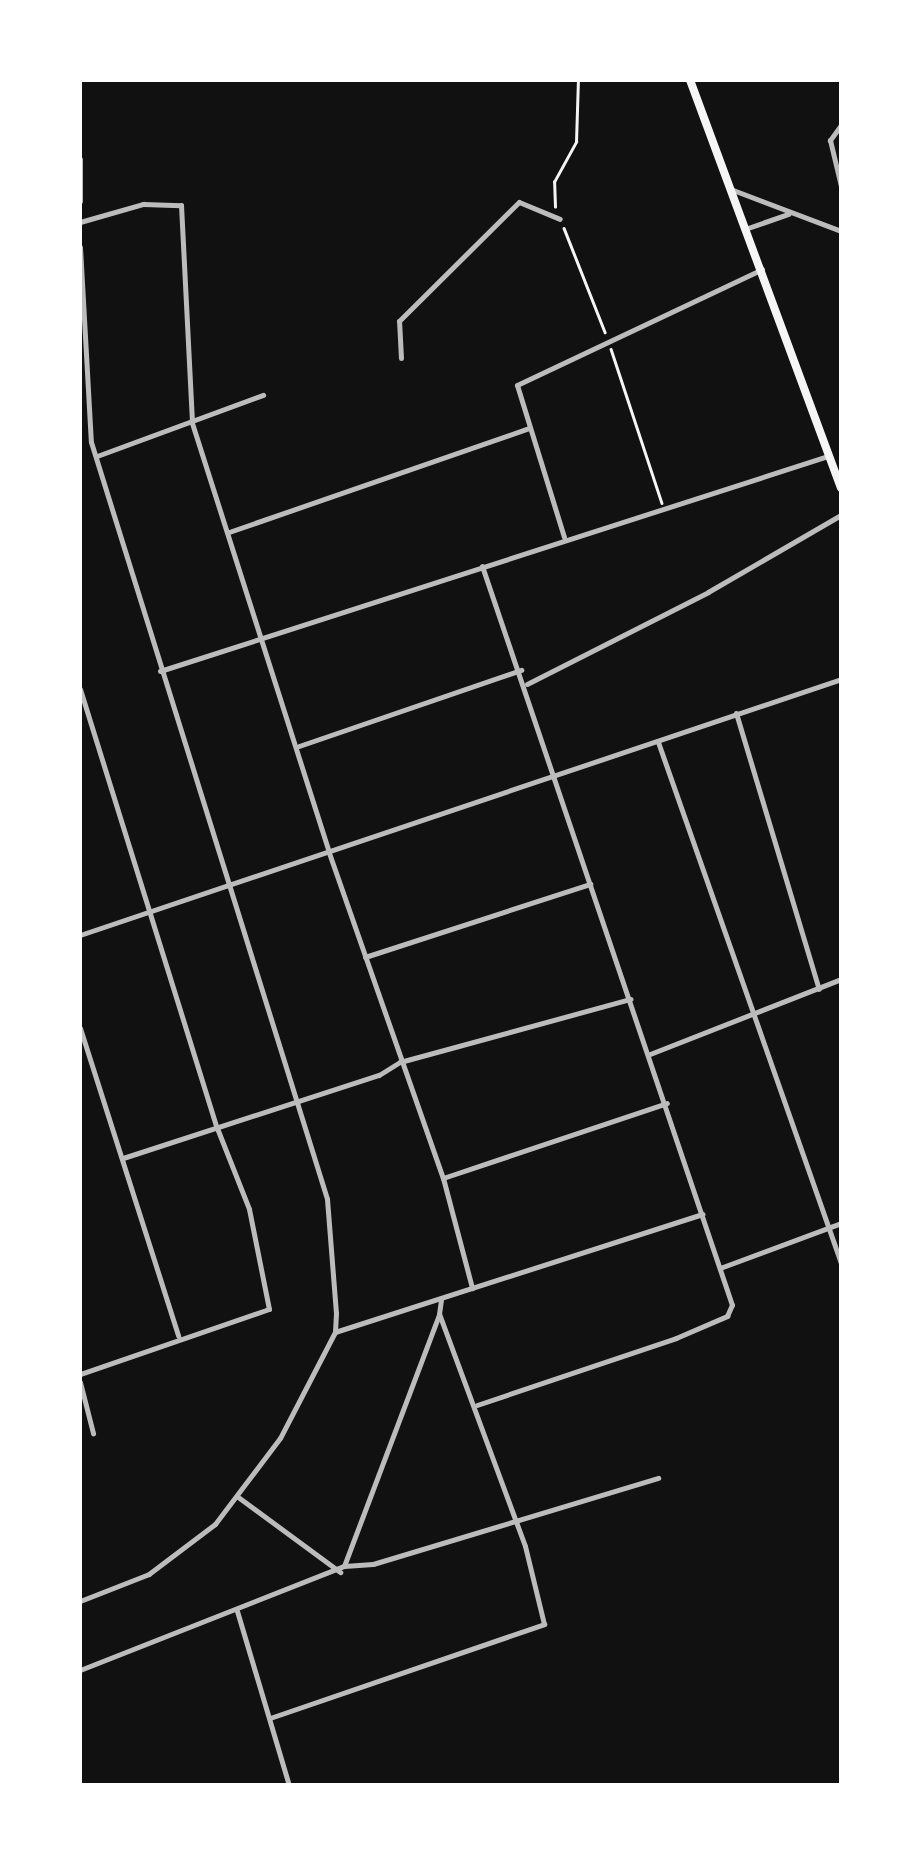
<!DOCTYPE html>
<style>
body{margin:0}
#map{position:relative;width:921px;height:1865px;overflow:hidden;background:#111;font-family:Roboto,sans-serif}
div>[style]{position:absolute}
.path>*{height:2.5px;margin:-1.25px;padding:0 1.25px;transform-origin:1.25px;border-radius:1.25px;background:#f5f5f5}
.minor>*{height:5px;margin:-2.5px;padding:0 2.5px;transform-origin:2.5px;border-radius:2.5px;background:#bcbcbc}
.trunk>*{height:8px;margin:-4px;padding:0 4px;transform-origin:4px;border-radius:4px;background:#f5f5f5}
span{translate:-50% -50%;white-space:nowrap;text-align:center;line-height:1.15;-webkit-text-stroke:9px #fff;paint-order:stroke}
.frame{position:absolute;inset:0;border:82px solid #fff;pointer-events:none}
</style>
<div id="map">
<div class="path">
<div style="left:555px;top:207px;width:25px;rotate:-92deg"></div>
<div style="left:554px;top:182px;width:46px;rotate:-61.2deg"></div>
<div style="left:576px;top:142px;width:62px;rotate:-88.2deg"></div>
<div style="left:564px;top:228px;width:112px;rotate:68.5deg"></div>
<div style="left:611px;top:349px;width:162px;rotate:71.7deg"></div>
</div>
<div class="minor">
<div style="left:841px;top:125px;width:19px;rotate:126deg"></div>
<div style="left:830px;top:140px;width:47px;rotate:76.6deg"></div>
<div style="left:80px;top:159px;width:42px;rotate:90deg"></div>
<div style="left:733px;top:190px;width:116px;rotate:20.8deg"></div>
<div style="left:80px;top:222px;width:66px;rotate:-15.9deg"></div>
<div style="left:143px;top:204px;width:38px;rotate:2deg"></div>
<div style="left:181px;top:205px;width:218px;rotate:87.1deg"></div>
<div style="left:192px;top:423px;width:448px;rotate:72.3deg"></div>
<div style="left:328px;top:850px;width:348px;rotate:70.7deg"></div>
<div style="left:443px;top:1178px;width:114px;rotate:75.2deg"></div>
<div style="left:745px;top:229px;width:46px;rotate:-19.2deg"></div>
<div style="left:80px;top:247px;width:195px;rotate:86.8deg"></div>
<div style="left:91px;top:442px;width:793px;rotate:72.68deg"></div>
<div style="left:327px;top:1199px;width:114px;rotate:85.5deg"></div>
<div style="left:336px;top:1313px;width:19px;rotate:93deg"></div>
<div style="left:335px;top:1332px;width:119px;rotate:117.4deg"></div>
<div style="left:280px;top:1438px;width:108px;rotate:127.1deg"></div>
<div style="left:215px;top:1524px;width:83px;rotate:142.9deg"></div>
<div style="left:149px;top:1574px;width:74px;rotate:158.6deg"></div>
<div style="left:401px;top:358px;width:37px;rotate:-93deg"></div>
<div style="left:399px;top:321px;width:169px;rotate:-44.8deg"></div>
<div style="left:519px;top:202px;width:44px;rotate:22.5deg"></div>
<div style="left:97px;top:456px;width:177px;rotate:-20.2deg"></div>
<div style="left:229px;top:532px;width:318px;rotate:-19.1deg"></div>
<div style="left:564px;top:537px;width:159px;rotate:-107.2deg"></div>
<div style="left:517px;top:385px;width:271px;rotate:-25.3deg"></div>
<div style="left:160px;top:671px;width:702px;rotate:-17.84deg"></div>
<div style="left:527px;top:684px;width:203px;rotate:-26.9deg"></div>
<div style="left:708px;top:592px;width:154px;rotate:-30.1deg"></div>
<div style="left:80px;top:689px;width:460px;rotate:72.7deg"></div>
<div style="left:217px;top:1128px;width:87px;rotate:68.4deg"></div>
<div style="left:249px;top:1209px;width:102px;rotate:78.7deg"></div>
<div style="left:269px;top:1309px;width:200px;rotate:161deg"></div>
<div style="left:736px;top:713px;width:288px;rotate:73.3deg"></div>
<div style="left:658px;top:742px;width:552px;rotate:70.65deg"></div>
<div style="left:299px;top:746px;width:235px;rotate:-18.9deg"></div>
<div style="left:80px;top:935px;width:803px;rotate:-18.59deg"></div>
<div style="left:365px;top:957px;width:237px;rotate:-18deg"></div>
<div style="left:80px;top:1028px;width:323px;rotate:72.3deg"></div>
<div style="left:650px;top:1054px;width:205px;rotate:-21.4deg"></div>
<div style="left:123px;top:1158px;width:269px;rotate:-18deg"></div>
<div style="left:379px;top:1075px;width:25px;rotate:-32deg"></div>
<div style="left:400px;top:1062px;width:239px;rotate:-15.3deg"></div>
<div style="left:443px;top:1178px;width:236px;rotate:-18.5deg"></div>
<div style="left:720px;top:1268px;width:129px;rotate:-20.4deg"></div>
<div style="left:335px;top:1332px;width:386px;rotate:-17.8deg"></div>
<div style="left:80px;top:1382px;width:53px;rotate:75.7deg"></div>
<div style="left:477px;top:1405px;width:210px;rotate:-18.6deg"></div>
<div style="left:676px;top:1338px;width:56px;rotate:-23.3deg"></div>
<div style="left:727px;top:1316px;width:12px;rotate:-66deg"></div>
<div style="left:732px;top:1305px;width:780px;rotate:-108.69deg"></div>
<div style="left:238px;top:1497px;width:127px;rotate:36.3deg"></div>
<div style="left:344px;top:1566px;width:269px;rotate:-69.3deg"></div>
<div style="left:237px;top:1611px;width:182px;rotate:73.4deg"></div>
<div style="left:80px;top:1670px;width:284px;rotate:-21.5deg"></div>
<div style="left:344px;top:1566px;width:29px;rotate:-4deg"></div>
<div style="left:373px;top:1564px;width:298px;rotate:-16.8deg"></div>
<div style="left:270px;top:1718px;width:290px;rotate:-18.9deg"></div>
<div style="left:544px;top:1624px;width:80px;rotate:-103.7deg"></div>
<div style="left:525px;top:1546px;width:247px;rotate:-110.3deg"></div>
<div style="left:439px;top:1314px;width:14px;rotate:-82deg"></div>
</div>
<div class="trunk">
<div style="left:690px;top:80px;width:435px;rotate:69.7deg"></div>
</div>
<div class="frame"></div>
</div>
